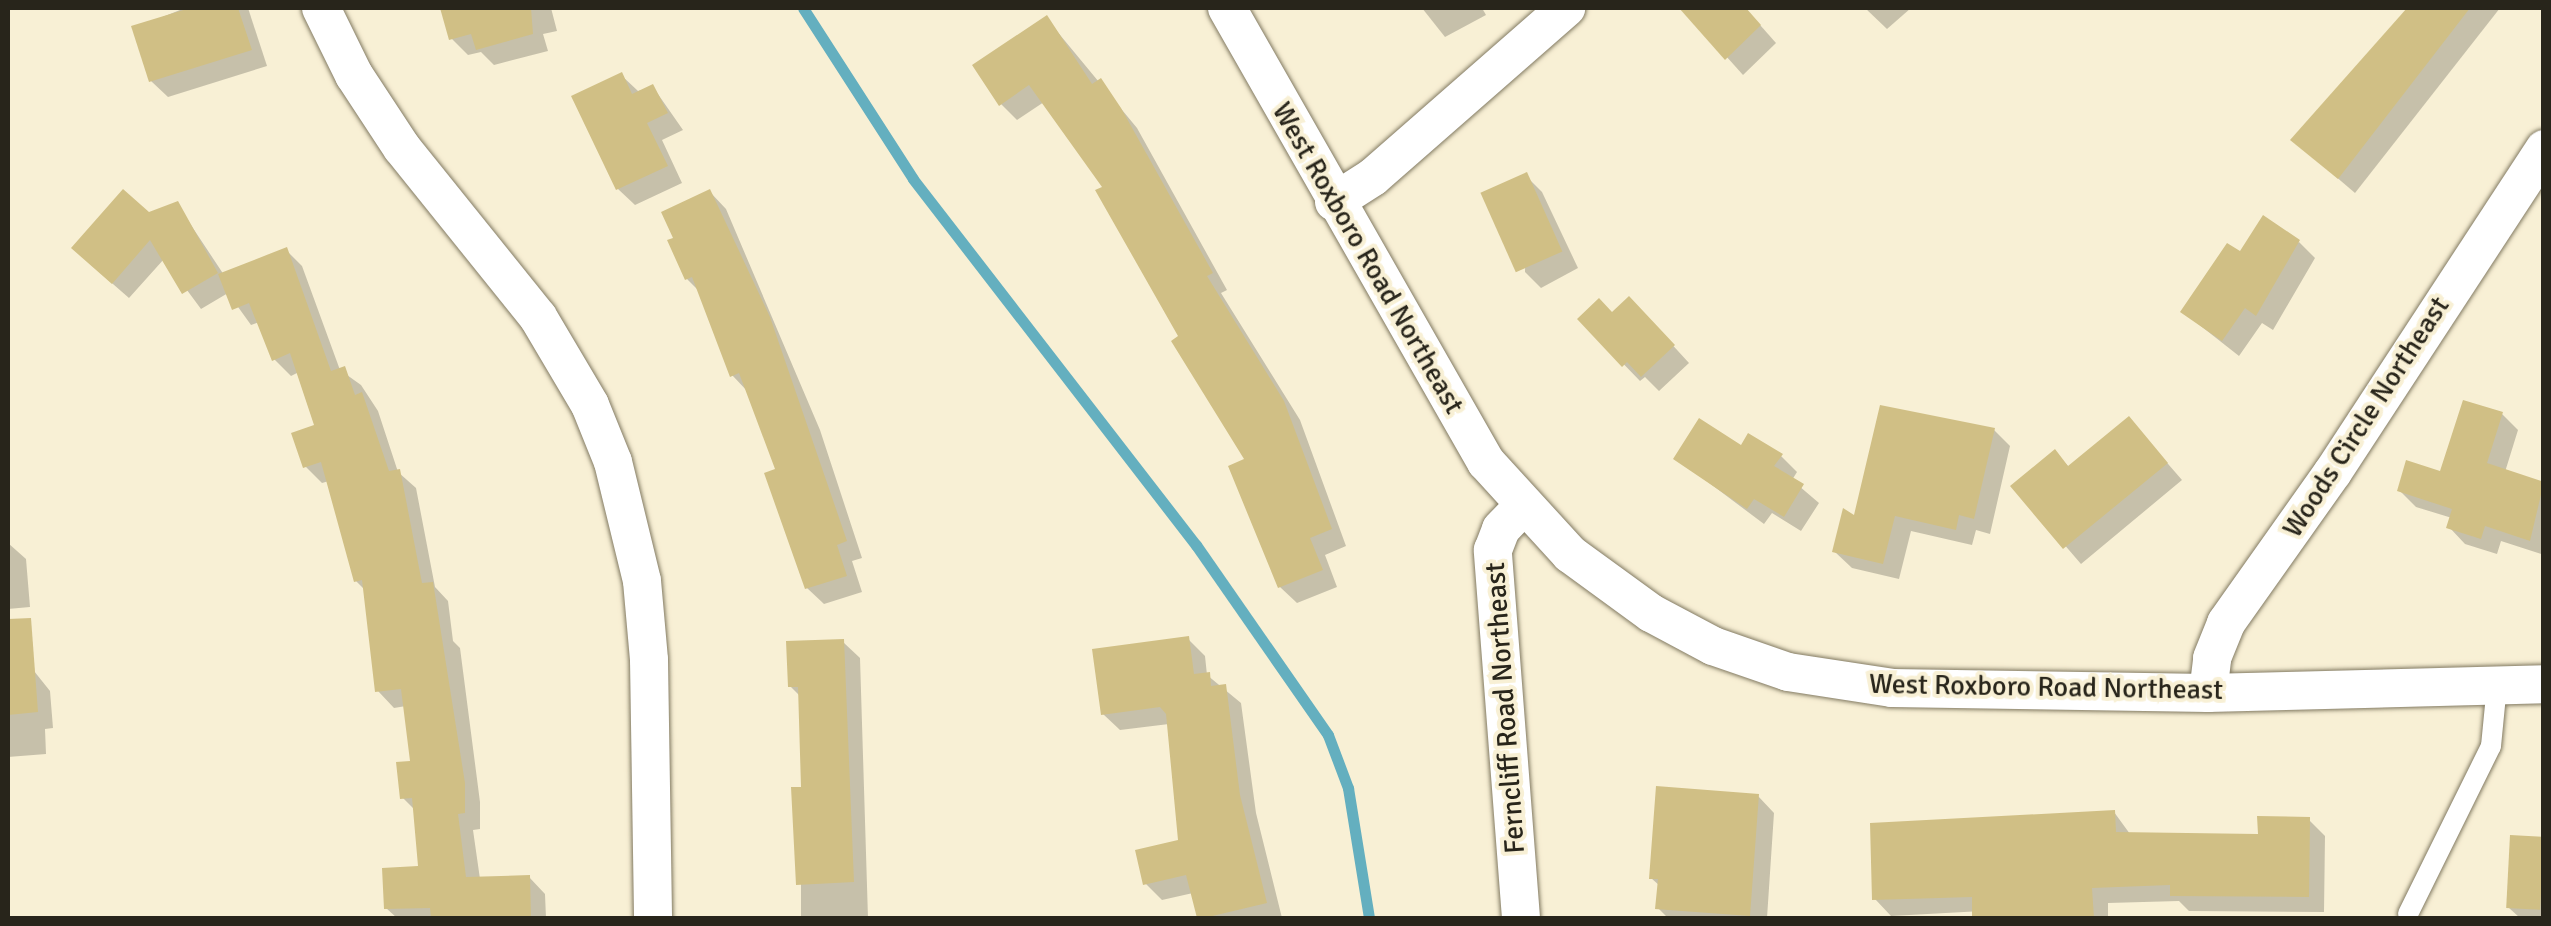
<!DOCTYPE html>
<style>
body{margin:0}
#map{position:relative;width:2551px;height:926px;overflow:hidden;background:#f8f0d5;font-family:Signika,sans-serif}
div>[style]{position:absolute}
.shadow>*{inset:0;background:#0003}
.stream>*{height:11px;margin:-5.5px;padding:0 5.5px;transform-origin:5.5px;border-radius:5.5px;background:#64afbf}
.building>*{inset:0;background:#d0bf85;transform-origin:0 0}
.roads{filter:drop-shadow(0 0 2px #827a62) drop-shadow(0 0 2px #827a62)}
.service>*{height:20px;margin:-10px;padding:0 10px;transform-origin:10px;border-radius:10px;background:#fff}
.minor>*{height:38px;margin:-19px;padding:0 19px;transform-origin:19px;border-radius:19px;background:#fff}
span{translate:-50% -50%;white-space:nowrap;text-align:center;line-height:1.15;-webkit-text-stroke:8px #f8f0d5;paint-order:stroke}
.street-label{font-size:28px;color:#28251b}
.frame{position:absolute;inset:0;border:10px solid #28251b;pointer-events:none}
</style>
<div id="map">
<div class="shadow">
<div style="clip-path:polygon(185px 8px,248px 8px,267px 66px,168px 97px,151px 81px,135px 28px)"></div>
<div style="clip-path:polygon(443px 8px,551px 8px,557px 31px,543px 34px,548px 51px,494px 65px,481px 52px,468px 55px,452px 39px)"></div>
<div style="clip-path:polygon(1422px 8px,1482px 8px,1486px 15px,1445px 37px)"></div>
<div style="clip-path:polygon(1702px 8px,1745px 8px,1776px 43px,1743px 75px,1691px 17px)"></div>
<div style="clip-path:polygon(1865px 8px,1911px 8px,1887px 29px)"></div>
<div style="clip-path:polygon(2408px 8px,2500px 8px,2355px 193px,2293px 140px)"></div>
<div style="clip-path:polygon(1046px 18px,1137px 128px,1227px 290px,1221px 293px,1300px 420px,1346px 546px,1325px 555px,1337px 587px,1297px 603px,1280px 587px,1248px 460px,1105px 187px,1044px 102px,1017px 120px,1001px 104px)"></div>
<div style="clip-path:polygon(621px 75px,638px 91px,653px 87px,683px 130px,662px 140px,682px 183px,635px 205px,618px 189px)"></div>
<div style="clip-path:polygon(1526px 176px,1542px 192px,1578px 268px,1541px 288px,1525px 272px)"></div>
<div style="clip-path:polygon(710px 192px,726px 209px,820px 430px,862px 558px,852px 561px,862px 592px,824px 604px,807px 588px,778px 471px,749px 393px,732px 375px,700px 292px,687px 279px,676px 239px)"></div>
<div style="clip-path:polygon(177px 204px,224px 275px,286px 250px,302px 266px,340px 370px,361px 385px,378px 411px,398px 472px,416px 488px,435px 587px,448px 601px,453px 641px,460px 648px,480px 802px,480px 829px,473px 830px,480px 879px,529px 877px,545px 894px,546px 918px,397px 918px,386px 908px,421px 869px,416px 811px,403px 798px,413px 763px,406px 706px,394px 708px,378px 691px,366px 591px,356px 581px,329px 481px,322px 483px,306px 467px,317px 426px,299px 372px,291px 376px,274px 359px,259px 322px,251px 325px,228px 293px,201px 309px,164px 259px,129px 298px,90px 264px,149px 215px)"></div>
<div style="clip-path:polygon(2299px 242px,2315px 258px,2273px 330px,2262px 323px,2239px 356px,2183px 312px)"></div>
<div style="clip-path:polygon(1645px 315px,1689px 363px,1659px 391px,1645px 377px,1640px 381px,1580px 319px)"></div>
<div style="clip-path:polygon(2502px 414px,2518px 430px,2505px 472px,2544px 484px,2544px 555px,2501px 541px,2497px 554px,2465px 544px,2449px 527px,2452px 518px,2416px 507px,2399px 490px,2442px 474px)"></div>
<div style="clip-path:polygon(2129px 419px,2182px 480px,2081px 564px,2014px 486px,2054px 452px,2070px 468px)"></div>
<div style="clip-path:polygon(1994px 430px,2010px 446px,1990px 534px,1976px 530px,1972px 545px,1911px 531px,1899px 579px,1852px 568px,1835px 552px,1856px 519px)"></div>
<div style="clip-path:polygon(1742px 448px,1781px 456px,1797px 472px,1792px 480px,1819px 503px,1801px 531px,1772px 513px,1764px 524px,1676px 458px)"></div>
<div style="clip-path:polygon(8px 543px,26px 559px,30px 607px,8px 609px)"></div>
<div style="clip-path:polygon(1188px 639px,1205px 656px,1207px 675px,1241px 703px,1256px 813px,1282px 918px,1199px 918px,1193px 893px,1162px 900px,1146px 884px,1180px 842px,1169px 724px,1120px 730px,1103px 714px)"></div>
<div style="clip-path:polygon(843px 642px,860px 658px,868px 918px,801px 918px,801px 697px,790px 686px)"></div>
<div style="clip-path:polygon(18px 651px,50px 691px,53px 728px,45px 729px,46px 754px,8px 757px,8px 652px)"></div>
<div style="clip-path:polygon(1758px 796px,1774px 813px,1767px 918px,1668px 918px,1658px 908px,1660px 886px,1651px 878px)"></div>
<div style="clip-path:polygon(2114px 812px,2130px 834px,2260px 836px,2309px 820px,2325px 836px,2324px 912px,2189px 911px,2179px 901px,2108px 903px,2108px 918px,2024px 918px,2019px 909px,1891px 916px,1875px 899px)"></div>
<div style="clip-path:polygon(2544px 838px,2544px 918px,2520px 918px,2508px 907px)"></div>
</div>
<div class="stream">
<div style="left:803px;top:8px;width:203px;rotate:57.2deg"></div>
<div style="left:913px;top:179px;width:463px;rotate:52.3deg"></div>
<div style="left:1196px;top:545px;width:231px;rotate:55.2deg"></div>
<div style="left:1328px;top:735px;width:57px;rotate:69.3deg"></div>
<div style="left:1348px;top:788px;width:132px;rotate:80.8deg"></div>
</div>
<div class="building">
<div style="clip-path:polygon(190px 8px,238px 8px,252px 50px,149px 82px,131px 26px)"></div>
<div style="clip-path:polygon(440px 8px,531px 8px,533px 34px,476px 50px,471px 34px,449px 40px)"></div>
<div style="clip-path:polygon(1679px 8px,1746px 8px,1761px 25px,1725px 60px)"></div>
<div style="clip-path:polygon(2407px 8px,2470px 8px,2338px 179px,2290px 140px)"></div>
<div style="clip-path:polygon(1047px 15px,1092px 84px,1101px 78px,1121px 108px,1213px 273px,1207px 276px,1284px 401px,1332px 529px,1310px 538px,1323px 570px,1278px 588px,1228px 466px,1244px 459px,1171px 341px,1178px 336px,1095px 190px,1102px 187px,1029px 85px,999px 106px,972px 65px)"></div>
<div style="clip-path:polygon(622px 72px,632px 94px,653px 84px,668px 113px,647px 123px,668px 166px,616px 190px,571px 96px)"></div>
<div style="left:1527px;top:172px;width:87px;height:51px;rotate:66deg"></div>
<div style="clip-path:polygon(123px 189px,149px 212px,178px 201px,218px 273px,182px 294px,150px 240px,112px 284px,71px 248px)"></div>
<div style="clip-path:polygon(710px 189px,770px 317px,847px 541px,837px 545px,847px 576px,805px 589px,764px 473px,775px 469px,739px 373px,730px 377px,692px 277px,685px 280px,667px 240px,673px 238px,661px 212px)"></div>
<div style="clip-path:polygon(2263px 215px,2300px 240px,2256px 316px,2245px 308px,2222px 341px,2180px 312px,2227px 243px,2240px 251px)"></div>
<div style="clip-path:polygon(287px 247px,331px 371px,345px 366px,355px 395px,362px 392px,389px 471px,400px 469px,422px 583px,433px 582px,465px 783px,465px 813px,458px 814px,466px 877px,530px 875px,531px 918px,431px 918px,430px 908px,384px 909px,382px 868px,418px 866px,412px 798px,400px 799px,396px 762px,410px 761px,401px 689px,375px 692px,362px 580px,354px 582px,321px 462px,303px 468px,291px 433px,314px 425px,290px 353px,272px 361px,249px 303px,232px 310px,218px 274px)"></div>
<div style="clip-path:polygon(1629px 296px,1675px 345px,1641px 377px,1627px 362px,1622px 367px,1577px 319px,1599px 298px,1612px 312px)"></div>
<div style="clip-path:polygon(2463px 400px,2503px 412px,2487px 463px,2544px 482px,2530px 541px,2485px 526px,2481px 539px,2446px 528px,2452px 509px,2397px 491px,2406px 460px,2440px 471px)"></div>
<div style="clip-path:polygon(1880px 405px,1995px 428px,1974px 519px,1959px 515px,1956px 530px,1895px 516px,1883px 564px,1832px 552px,1843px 508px,1854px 515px)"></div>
<div style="clip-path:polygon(2129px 416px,2168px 463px,2063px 549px,2010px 486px,2055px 449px,2068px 466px)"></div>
<div style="clip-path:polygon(1699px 418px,1741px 445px,1748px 433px,1783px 454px,1774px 466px,1804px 484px,1784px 517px,1754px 499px,1747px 509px,1673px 459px)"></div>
<div style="clip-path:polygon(31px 618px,38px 712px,8px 715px,8px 619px)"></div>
<div style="clip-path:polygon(1189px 636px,1194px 674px,1210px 672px,1211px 686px,1226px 684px,1240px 795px,1267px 903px,1204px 918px,1197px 918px,1186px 875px,1143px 885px,1135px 850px,1178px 840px,1166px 714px,1160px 707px,1101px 715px,1092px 649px)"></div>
<div style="clip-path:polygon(844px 639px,854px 882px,796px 885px,791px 787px,801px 787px,798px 687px,788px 687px,786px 641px)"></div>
<div style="clip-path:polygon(1656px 786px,1759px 794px,1750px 916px,1655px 909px,1658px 879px,1649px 879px)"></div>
<div style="clip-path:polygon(2115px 810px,2116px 832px,2258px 834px,2257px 816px,2310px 817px,2309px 897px,2170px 896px,2170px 885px,2092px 888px,2094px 918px,1972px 918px,1972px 897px,1872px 900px,1870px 823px)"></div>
<div style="left:2510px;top:835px;width:34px;height:73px;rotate:3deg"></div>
</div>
<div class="roads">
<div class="service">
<div style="left:2408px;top:914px;width:187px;rotate:-63.7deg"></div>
<div style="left:2491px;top:746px;width:61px;rotate:-84.4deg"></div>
</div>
<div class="minor">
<div style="left:321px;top:8px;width:75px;rotate:63.8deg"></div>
<div style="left:354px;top:75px;width:87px;rotate:56.7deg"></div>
<div style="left:402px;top:148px;width:217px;rotate:51.2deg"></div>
<div style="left:538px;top:317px;width:102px;rotate:59.4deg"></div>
<div style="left:590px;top:405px;width:61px;rotate:68deg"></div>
<div style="left:613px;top:462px;width:122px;rotate:76.3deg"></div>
<div style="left:642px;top:581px;width:79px;rotate:84.9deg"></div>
<div style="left:649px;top:660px;width:258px;rotate:89.1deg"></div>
<div style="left:1227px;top:8px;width:523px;rotate:60.3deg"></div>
<div style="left:1486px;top:462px;width:125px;rotate:47.6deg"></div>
<div style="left:1570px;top:554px;width:100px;rotate:36.1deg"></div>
<div style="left:1651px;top:613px;width:70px;rotate:28deg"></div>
<div style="left:1713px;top:646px;width:79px;rotate:19.1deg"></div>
<div style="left:1788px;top:672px;width:105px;rotate:8.7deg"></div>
<div style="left:1892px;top:688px;width:316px;rotate:0.9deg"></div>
<div style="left:2208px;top:693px;width:336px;rotate:-1.5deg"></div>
<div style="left:1334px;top:202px;width:46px;rotate:-32.7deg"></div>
<div style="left:1373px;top:177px;width:257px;rotate:-41.2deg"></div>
<div style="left:2208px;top:693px;width:35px;rotate:-83deg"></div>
<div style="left:2212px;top:658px;width:38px;rotate:-68deg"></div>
<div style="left:2226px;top:623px;width:185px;rotate:-54.7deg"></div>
<div style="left:2333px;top:472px;width:386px;rotate:-56.8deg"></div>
<div style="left:1521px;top:918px;width:369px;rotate:-94.4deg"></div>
<div style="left:1493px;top:550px;width:22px;rotate:-69deg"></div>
<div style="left:1501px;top:529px;width:29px;rotate:-46deg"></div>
</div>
</div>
<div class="street-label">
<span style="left:1368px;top:258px;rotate:60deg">West Roxboro Road Northeast</span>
<span style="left:2366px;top:417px;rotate:-57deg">Woods Circle Northeast</span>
<span style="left:2046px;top:687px;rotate:1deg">West Roxboro Road Northeast</span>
<span style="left:1505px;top:708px;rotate:-94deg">Ferncliff Road Northeast</span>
</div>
<div class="frame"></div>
</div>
